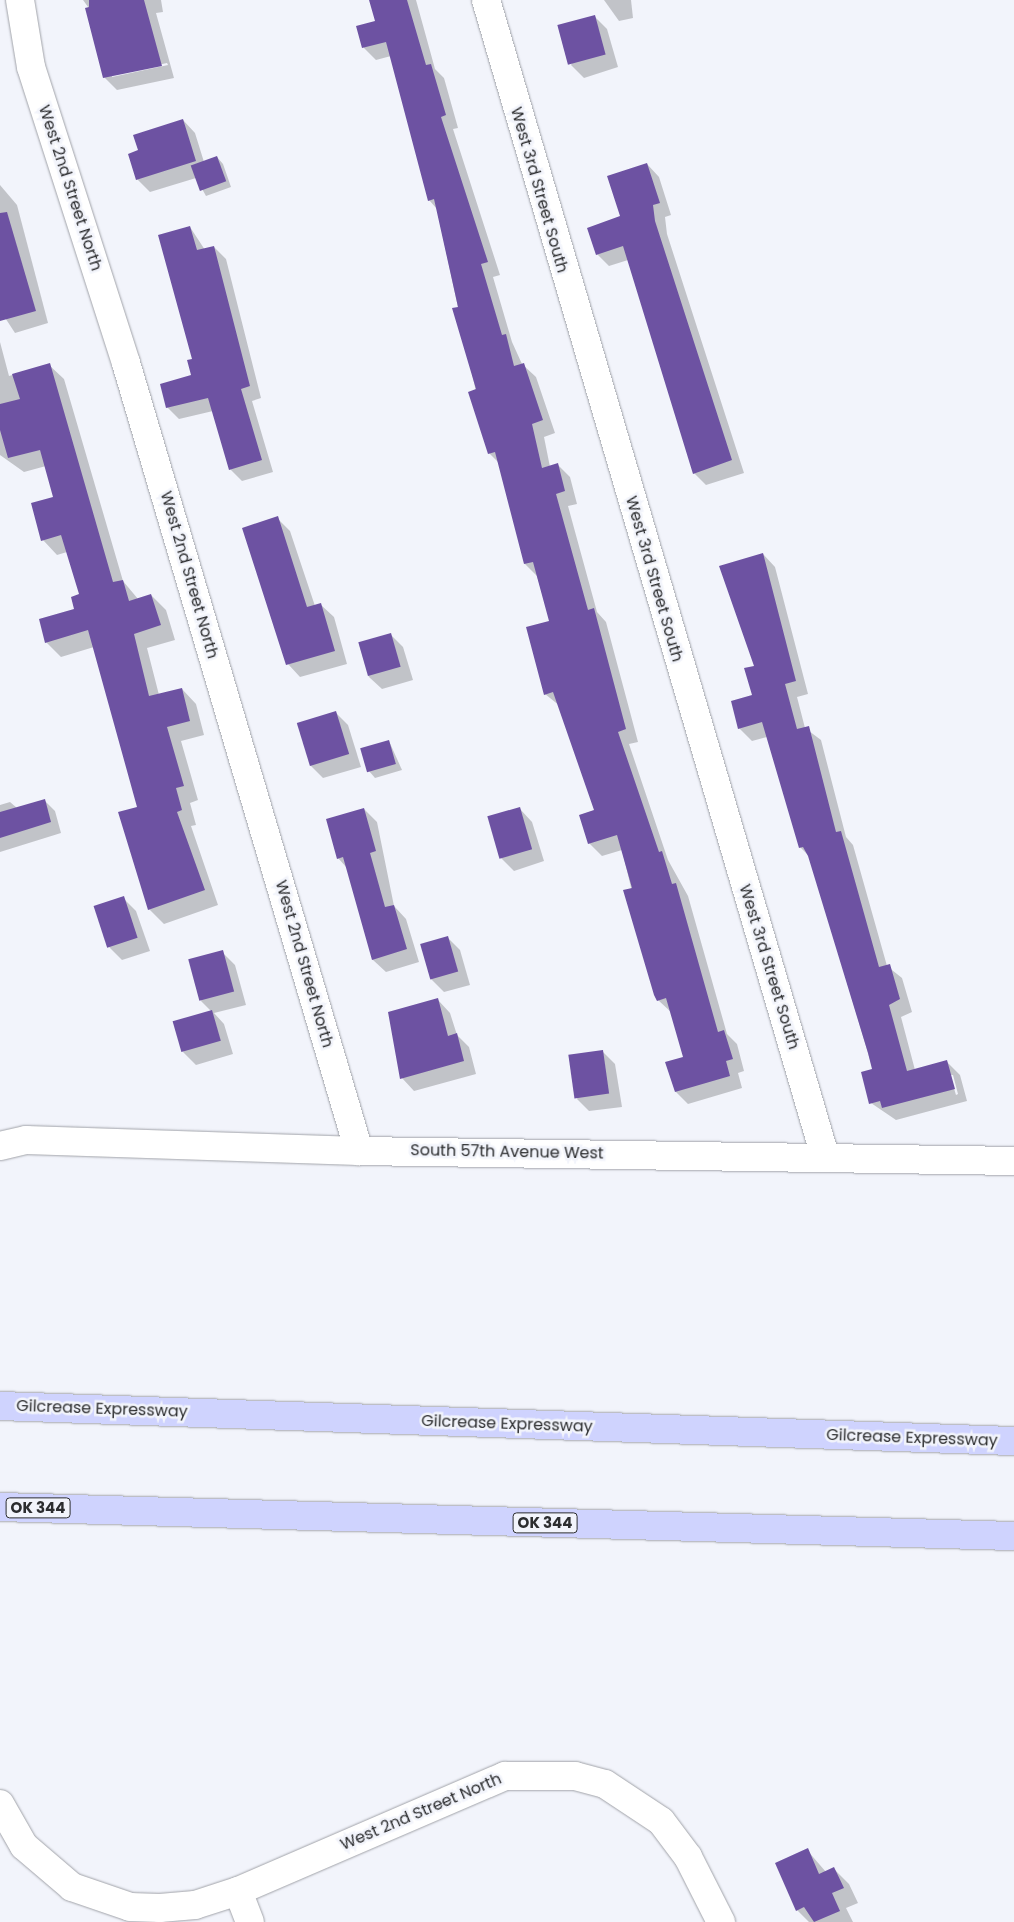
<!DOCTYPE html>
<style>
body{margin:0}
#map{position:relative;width:1014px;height:1922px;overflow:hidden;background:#f2f4fb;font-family:Poppins,sans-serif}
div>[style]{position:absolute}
.shadow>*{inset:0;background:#0003}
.building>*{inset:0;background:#6d52a2;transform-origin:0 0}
.roads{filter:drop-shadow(0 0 1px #a1a3a9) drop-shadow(0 0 1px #a1a3a9)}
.street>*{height:28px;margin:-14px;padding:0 14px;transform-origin:14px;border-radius:14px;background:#fff}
.highway>*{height:28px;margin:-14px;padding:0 14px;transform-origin:14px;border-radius:14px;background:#cfd3fe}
span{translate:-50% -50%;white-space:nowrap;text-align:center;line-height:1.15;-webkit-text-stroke:5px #f2f4fb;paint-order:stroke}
.shield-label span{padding:1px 4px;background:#f2f4fb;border:1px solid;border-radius:4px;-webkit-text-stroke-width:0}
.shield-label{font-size:15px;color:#2c2d2f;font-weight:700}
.street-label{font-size:16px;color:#2c2d2f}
</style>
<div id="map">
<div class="shadow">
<div style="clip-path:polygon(evenodd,83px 0,161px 0,163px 12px,156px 13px,174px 78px,117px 90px,104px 77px,96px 18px,83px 0,167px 63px,168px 65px,112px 77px,112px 75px,167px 63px)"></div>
<div style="clip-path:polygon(371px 0,416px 0,435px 69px,444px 78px,458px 128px,453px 129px,500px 275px,493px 277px,512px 342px,522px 364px,536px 377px,555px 433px,544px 437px,550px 467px,558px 465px,570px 477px,577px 504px,568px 506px,597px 612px,606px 622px,638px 742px,629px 744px,668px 860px,688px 896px,727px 1034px,737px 1044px,744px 1071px,738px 1073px,742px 1088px,688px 1104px,676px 1092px,684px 1057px,672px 1013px,658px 1000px,622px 850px,602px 856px,589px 843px,595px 811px,560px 706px,545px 694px,550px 621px,537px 576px,525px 564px,499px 463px,489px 453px,437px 209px,429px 200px,391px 56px,376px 60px,364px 48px,358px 27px,377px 22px)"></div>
<div style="clip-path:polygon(604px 0,631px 0,633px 18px,619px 21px)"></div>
<div style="clip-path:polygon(594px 16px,607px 29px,618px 67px,584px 78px,571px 65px)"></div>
<div style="clip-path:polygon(183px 120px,195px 133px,204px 162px,217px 157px,223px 164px,231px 187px,206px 196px,196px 178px,150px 192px,137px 179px)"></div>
<div style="clip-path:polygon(647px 164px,659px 177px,671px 215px,665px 217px,667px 234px,744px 473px,706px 485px,694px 473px,628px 260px,609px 266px,597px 254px,622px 216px)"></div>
<div style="clip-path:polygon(0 185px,17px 205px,48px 323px,15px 333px,0 310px)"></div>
<div style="clip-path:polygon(190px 227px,205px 250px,214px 247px,226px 259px,261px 398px,252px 401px,273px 472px,242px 481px,230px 469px,213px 411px,179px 419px,167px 407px,193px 376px)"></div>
<div style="clip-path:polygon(0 342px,9px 376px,49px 365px,64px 379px,123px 581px,138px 599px,151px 595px,166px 610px,175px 640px,147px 648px,159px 695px,182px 689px,196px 704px,204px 735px,181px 741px,198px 800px,190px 803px,196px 825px,191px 826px,218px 905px,164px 924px,149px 909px,138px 808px,94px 647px,61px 657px,46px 642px,76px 609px,80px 595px,67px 552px,57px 555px,43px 540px,55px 498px,46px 466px,24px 472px,0 455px)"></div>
<div style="clip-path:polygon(277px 518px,290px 531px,315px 606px,321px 605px,334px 617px,347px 664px,300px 677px,288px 664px)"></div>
<div style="clip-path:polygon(evenodd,763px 554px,775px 567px,808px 694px,797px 697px,805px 728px,821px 740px,846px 837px,853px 845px,887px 966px,902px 978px,912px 1012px,901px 1017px,915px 1070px,947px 1062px,960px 1075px,967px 1101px,896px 1120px,871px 1103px,873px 1070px,810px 857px,800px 847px,767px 737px,752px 741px,739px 728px,754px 696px,763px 554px,950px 1075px,953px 1075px,958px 1094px,956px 1095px,950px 1075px)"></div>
<div style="clip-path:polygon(391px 635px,403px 647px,413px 680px,382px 689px,369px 677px,359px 644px)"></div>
<div style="clip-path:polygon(335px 712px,348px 725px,361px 767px,323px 778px,310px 765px)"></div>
<div style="clip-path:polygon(389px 741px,402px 770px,375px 778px,369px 771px)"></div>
<div style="clip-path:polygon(44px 800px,55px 811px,61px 833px,0 852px,0 805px,10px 802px,17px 808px)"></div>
<div style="clip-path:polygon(364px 809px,377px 822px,394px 906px,406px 919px,419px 962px,386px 972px,373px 960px,347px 868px,338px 858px)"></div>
<div style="clip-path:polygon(520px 809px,532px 822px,544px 861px,514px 871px,501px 858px,489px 818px)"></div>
<div style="clip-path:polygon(123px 898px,136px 911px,150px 951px,122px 960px,109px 947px)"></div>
<div style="clip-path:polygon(447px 937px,460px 950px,470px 985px,444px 992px,431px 979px)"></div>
<div style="clip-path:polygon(222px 952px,235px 965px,246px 1005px,214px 1013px,224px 1024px,233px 1054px,196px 1065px,183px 1052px,211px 1011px,201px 1001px)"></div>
<div style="clip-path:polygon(438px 1000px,450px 1013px,457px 1035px,469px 1047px,476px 1074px,414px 1091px,402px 1078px)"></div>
<div style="clip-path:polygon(602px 1051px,615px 1064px,622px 1107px,589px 1111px,577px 1099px)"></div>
<div style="clip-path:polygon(807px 1850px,826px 1872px,834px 1869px,849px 1884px,858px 1903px,846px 1908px,853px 1922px,809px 1922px,797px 1910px)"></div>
</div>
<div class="building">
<div style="clip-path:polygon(89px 0,144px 0,162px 66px,103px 78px,85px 8px,89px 7px)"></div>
<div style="clip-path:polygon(369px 0,407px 0,426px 65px,431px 64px,446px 115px,441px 117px,488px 262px,481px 264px,502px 335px,506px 334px,514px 366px,524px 363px,543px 420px,532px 424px,542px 468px,558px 463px,565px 491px,556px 494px,588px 610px,594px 608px,626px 729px,618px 732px,659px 852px,662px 851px,672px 884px,676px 883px,718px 1032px,724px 1030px,733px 1059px,726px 1061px,730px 1076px,675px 1092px,665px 1062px,683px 1057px,666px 998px,657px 1001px,654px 995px,623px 890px,632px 888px,617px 835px,588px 844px,579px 815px,594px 810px,553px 692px,544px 695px,526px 627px,549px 621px,533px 562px,524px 564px,495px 452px,488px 454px,468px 392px,476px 389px,452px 308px,458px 307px,434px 199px,428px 201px,386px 42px,362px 48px,356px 26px,375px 21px)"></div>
<div style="left:595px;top:15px;width:41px;height:39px;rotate:75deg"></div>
<div style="clip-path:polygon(183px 119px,196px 161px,136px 180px,128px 154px,138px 150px,133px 135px)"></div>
<div style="left:217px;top:156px;width:27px;height:28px;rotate:70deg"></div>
<div style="clip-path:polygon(647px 163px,660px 203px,653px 205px,655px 221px,732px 460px,693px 474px,623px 246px,596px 255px,587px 228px,620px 216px,607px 176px)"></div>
<div style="clip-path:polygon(7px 212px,36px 311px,0 321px,0 213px)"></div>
<div style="clip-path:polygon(190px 226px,197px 250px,214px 246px,250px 386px,241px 389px,262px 460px,229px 470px,208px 398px,166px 408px,160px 384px,191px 375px,187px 360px,192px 359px,158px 235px)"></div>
<div style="clip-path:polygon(50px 363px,113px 582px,123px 580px,129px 601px,151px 594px,161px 625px,134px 634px,149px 696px,182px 688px,190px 721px,167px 727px,184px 786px,176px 788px,182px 810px,177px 812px,205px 890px,148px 910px,118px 812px,137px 807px,88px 630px,45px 643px,39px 619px,74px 609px,71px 597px,79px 594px,61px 535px,41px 541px,31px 503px,53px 497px,40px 450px,8px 458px,0 430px,0 404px,20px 399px,12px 374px)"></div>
<div style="clip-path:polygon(278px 516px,307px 607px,321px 603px,335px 651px,286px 665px,242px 528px)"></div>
<div style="clip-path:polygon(763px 553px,796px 681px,785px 684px,797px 729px,809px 726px,836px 832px,841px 831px,879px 967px,890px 964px,900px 999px,889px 1005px,907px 1071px,947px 1060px,955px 1089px,882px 1108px,880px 1101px,869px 1104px,861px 1072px,872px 1069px,868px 1053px,808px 856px,803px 847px,799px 848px,762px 722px,738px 729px,731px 701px,752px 695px,744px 668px,754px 666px,719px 566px)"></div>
<div style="left:391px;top:633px;width:35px;height:34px;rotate:74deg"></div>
<div style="left:336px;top:711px;width:45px;height:41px;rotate:73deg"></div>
<div style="left:389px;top:740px;width:25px;height:30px;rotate:74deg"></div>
<div style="clip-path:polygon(45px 799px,51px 822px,0 838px,0 812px)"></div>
<div style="left:520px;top:807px;width:44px;height:34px;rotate:74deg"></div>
<div style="clip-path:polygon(364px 808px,376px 851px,370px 853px,385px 907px,394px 905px,407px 949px,372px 960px,343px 857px,337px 859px,326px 819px)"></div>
<div style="left:124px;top:896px;width:44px;height:32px;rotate:72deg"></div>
<div style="left:448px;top:936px;width:37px;height:29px;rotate:74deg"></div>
<div style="left:223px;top:950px;width:43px;height:36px;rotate:75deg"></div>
<div style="clip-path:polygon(438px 998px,448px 1036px,457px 1033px,464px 1061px,400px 1079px,388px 1012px)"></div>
<div style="left:212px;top:1010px;width:32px;height:41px;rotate:74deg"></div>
<div style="left:603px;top:1050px;width:44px;height:35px;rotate:82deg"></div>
<div style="clip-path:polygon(808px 1848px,819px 1874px,834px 1867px,844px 1888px,832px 1893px,840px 1911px,814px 1922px,804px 1907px,796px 1911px,775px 1863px)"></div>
</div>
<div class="roads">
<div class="street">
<div style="left:20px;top:0;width:68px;rotate:80.7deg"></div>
<div style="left:31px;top:67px;width:311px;rotate:72.2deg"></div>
<div style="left:126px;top:363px;width:822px;rotate:73.53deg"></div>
<div style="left:486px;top:0;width:1205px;rotate:73.66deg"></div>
<div style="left:0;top:1146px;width:27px;rotate:-13deg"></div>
<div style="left:26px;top:1140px;width:333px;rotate:1.9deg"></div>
<div style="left:359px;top:1151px;width:655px;rotate:0.87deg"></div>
<div style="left:0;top:1804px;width:48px;rotate:60.3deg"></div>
<div style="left:24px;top:1846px;width:63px;rotate:40.5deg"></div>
<div style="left:72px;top:1887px;width:61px;rotate:19deg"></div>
<div style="left:130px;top:1907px;width:30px;rotate:2deg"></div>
<div style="left:160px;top:1908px;width:35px;rotate:-5deg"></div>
<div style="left:195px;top:1905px;width:45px;rotate:-18deg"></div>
<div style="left:238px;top:1891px;width:291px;rotate:-23.3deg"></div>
<div style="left:505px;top:1776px;width:70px"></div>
<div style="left:575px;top:1776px;width:31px;rotate:15deg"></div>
<div style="left:605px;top:1784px;width:67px;rotate:33.5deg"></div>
<div style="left:661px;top:1821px;width:45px;rotate:53.1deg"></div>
<div style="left:688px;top:1857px;width:73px;rotate:63.1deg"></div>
<div style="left:238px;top:1891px;width:33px;rotate:69deg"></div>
</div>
<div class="highway">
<div style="left:0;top:1406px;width:1015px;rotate:1.98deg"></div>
<div style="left:0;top:1507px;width:1014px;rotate:1.64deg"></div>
</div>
</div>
<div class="shield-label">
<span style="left:38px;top:1508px">OK 344</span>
<span style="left:545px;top:1523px">OK 344</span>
</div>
<div class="street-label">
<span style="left:70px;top:188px;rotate:72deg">West 2nd Street North</span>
<span style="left:539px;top:190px;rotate:74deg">West 3rd Street South</span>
<span style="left:189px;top:575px;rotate:74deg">West 2nd Street North</span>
<span style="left:654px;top:579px;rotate:74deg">West 3rd Street South</span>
<span style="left:304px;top:964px;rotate:74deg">West 2nd Street North</span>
<span style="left:769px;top:967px;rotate:73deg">West 3rd Street South</span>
<span style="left:507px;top:1152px;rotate:1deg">South 57th Avenue West</span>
<span style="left:102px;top:1409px;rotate:2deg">Gilcrease Expressway</span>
<span style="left:507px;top:1424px;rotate:2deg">Gilcrease Expressway</span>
<span style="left:912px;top:1438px;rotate:2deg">Gilcrease Expressway</span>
<span style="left:421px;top:1812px;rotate:-23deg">West 2nd Street North</span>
</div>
</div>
